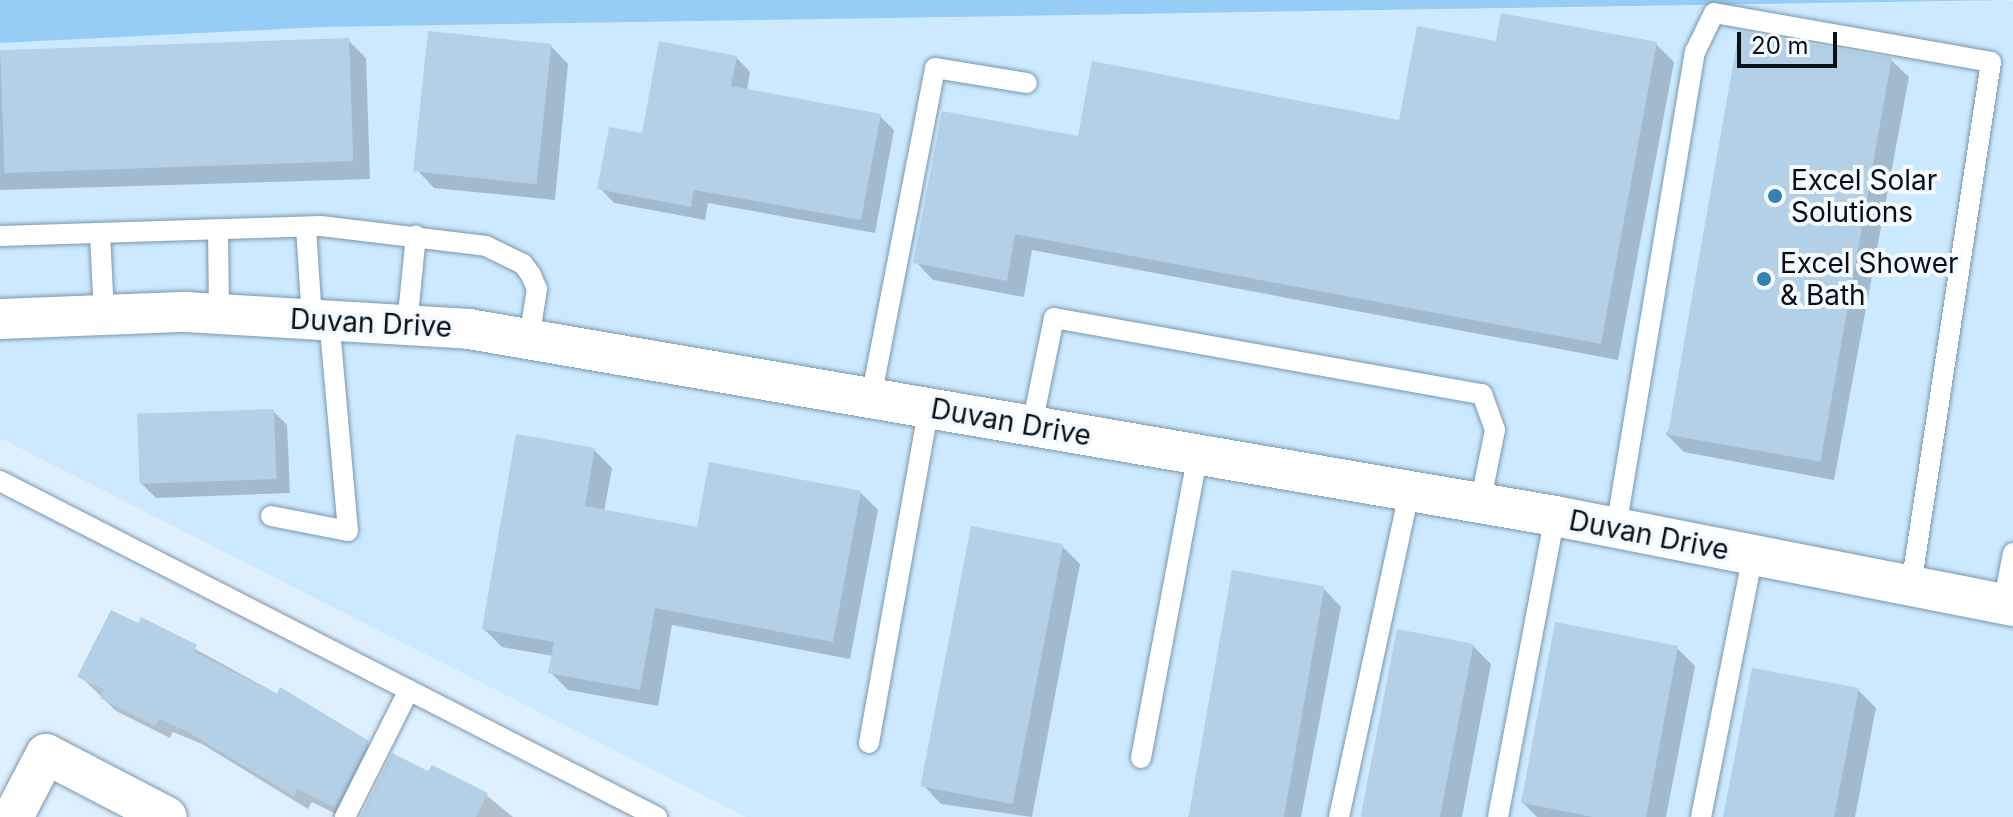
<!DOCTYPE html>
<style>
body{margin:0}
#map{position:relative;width:2013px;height:817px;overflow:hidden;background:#deeffd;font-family:Inter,sans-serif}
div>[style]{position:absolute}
.built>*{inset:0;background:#cce9ff}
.green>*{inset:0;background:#95cdf6}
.shadow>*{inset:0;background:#0003}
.building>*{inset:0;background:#b3d0e6;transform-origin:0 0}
.roads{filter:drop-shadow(0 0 2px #7b96ab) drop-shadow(0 0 2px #7b96ab)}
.service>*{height:20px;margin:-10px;padding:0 10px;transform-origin:10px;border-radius:10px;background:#fff}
.minor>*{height:40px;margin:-20px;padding:0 20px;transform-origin:20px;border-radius:20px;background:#fff}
.dots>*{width:22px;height:22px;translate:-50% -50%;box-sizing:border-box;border:4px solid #f5faff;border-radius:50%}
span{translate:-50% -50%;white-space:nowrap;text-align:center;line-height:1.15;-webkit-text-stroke:8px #f5faff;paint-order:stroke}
.poi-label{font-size:28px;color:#071018}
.left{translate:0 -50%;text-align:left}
.street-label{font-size:28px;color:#071018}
.scale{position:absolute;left:1737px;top:32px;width:100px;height:36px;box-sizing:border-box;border:4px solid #071018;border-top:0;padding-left:10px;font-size:24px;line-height:28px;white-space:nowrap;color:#071018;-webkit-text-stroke:6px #f5faff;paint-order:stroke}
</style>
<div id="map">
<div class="built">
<div style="clip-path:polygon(2013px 1px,2013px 817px,746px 817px,0 438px,0 43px,322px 27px)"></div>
</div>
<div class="green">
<div style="clip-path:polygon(0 0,2013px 0,322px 27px,0 43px)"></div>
</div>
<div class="shadow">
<div style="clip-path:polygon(348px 40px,366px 58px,370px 179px,0 190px,0 51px)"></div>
<div style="clip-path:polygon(1498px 44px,1656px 44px,1674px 62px,1618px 360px,1032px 250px,1024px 297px,933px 280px,916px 262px,1080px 139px,1401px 122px)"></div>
<div style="clip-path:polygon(551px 46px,568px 64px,555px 200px,434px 188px,417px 170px)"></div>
<div style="clip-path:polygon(736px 57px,750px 72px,747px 91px,880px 116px,894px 130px,875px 233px,708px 203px,705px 220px,614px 203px,600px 188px,643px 136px)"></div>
<div style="clip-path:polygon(1891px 60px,1909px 77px,1834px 480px,1684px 452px,1666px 434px)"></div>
<div style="clip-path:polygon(273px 411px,287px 425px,290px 493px,156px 498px,141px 483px)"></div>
<div style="clip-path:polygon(594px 450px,612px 468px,604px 512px,698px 529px,860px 492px,878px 510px,850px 659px,672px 625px,658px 706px,568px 690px,550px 672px,553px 656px,502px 647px,484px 629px)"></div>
<div style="clip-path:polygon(1062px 546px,1080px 564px,1032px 817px,941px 804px,924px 786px)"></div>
<div style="clip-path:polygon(1324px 589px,1341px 607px,1301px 817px,1188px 817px)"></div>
<div style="clip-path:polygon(142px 620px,367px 743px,382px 757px,342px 817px,312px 802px,308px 809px,202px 744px,173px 732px,170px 738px,116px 711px,80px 676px)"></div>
<div style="clip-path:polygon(1473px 646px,1491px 664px,1462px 817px,1363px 817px)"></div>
<div style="clip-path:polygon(1677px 648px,1695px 666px,1666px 817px,1537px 817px,1523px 803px)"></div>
<div style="clip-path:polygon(1858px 690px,1876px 708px,1855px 817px,1725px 817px)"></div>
<div style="clip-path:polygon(429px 774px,486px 795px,513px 817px,362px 817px)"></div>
</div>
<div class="building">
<div style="clip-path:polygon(1501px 13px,1657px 42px,1601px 344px,1015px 234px,1007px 281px,913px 263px,942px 111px,1078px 136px,1092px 61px,1399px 120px,1417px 26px,1496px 41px)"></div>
<div style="left:428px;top:31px;width:124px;height:141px;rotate:6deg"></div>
<div style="left:1739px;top:31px;width:155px;height:410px;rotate:10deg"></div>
<div style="left:349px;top:38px;width:123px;height:349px;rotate:88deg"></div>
<div style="clip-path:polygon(659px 41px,737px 56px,731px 86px,881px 114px,861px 220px,694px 190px,691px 207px,597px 189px,609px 127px,642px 133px)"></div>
<div style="left:274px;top:409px;width:70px;height:137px;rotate:88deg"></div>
<div style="clip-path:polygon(516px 434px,595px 448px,585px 506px,697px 527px,709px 462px,861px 491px,833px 642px,655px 608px,640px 690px,548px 673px,554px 642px,482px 629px)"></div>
<div style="left:971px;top:526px;width:94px;height:265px;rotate:11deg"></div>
<div style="left:1232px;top:570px;width:94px;height:251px;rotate:10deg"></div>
<div style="clip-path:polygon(111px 610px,138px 623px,141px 617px,197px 645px,194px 652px,277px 694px,280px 687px,369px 741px,335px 808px,297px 789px,294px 796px,186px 731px,159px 719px,155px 726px,100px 698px,104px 690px,77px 677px)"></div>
<div style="clip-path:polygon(1555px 622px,1678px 646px,1646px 817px,1593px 817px,1521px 803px)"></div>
<div style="left:1397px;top:629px;width:78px;height:191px;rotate:11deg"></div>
<div style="clip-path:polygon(1752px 668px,1859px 688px,1834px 817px,1723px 817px)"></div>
<div style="clip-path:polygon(392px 753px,428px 771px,432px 765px,488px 793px,476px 817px,360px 817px)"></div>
</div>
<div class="roads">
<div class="service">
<div style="left:306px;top:227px;width:92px;rotate:86.3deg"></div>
<div style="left:218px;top:230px;width:83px;rotate:89.3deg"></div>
<div style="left:100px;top:233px;width:82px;rotate:87.2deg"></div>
<div style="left:0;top:236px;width:321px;rotate:-1.8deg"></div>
<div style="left:321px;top:226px;width:166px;rotate:6.9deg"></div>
<div style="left:486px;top:246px;width:41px;rotate:25.9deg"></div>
<div style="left:523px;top:264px;width:14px;rotate:54deg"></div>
<div style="left:531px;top:275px;width:15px;rotate:67deg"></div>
<div style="left:537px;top:289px;width:51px;rotate:99.1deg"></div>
<div style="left:407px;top:325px;width:90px;rotate:-84.3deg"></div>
<div style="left:871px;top:398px;width:336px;rotate:-79deg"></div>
<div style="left:935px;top:68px;width:93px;rotate:9.3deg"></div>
<div style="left:1032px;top:425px;width:109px;rotate:-78.4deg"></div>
<div style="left:1054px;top:318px;width:435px;rotate:10.1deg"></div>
<div style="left:1482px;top:394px;width:38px;rotate:70deg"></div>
<div style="left:1495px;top:430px;width:76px;rotate:101.5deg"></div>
<div style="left:0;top:481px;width:738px;rotate:27.09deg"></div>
<div style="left:271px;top:516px;width:78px;rotate:11deg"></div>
<div style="left:348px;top:531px;width:212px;rotate:-95.1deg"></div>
<div style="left:1616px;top:528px;width:483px;rotate:-80.6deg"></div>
<div style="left:1695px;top:52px;width:43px;rotate:-64deg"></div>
<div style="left:1714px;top:13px;width:281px;rotate:10deg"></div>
<div style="left:1991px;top:62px;width:530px;rotate:98.68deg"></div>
<div style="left:2003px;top:604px;width:52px;rotate:-78.9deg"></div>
<div style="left:869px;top:743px;width:341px;rotate:-79.9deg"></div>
<div style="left:1141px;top:758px;width:309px;rotate:-79.4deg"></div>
<div style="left:345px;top:817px;width:142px;rotate:-63.3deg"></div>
<div style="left:1339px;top:817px;width:332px;rotate:-77.8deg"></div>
<div style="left:1498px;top:817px;width:306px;rotate:-79.3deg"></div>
<div style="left:1701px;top:817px;width:267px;rotate:-78.8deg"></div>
</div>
<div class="minor">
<div style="left:0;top:319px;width:186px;rotate:-2.2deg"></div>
<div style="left:186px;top:312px;width:284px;rotate:3.4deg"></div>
<div style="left:469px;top:329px;width:1102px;rotate:9.77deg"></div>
<div style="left:1555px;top:516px;width:467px;rotate:11.1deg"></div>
<div style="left:13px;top:817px;width:71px;rotate:-62.4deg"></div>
<div style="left:46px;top:754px;width:136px;rotate:27.5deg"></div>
</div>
</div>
<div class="dots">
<div style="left:1775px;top:196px;background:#3581b4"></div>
<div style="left:1764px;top:279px;background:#3581b4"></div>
</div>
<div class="poi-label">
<span class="left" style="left:1791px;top:196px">Excel Solar<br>Solutions</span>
<span class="left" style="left:1780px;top:279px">Excel Shower<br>&amp; Bath</span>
</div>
<div class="street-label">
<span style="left:371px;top:323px;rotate:3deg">Duvan Drive</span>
<span style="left:1011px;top:422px;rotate:10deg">Duvan Drive</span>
<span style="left:1649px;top:535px;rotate:11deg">Duvan Drive</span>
</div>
<div class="scale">20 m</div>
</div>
